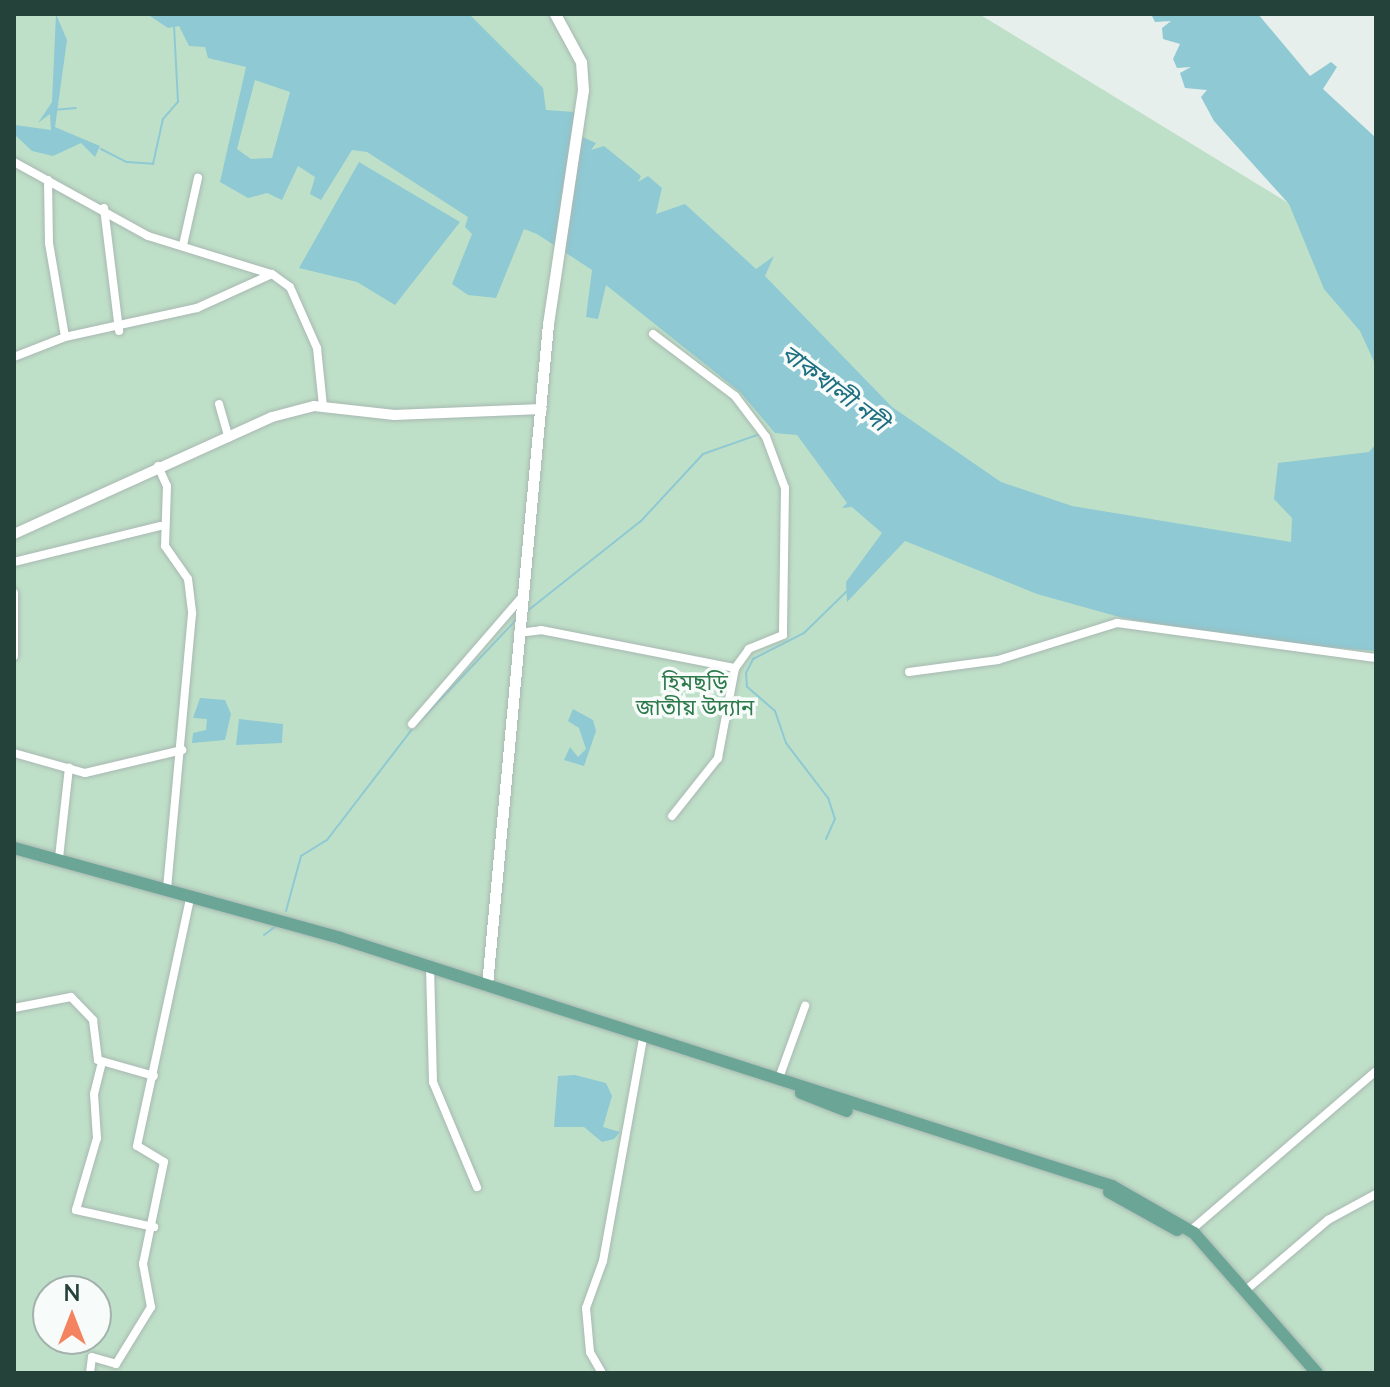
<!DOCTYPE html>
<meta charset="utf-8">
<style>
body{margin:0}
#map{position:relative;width:1390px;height:1387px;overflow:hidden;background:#e6efeb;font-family:Lato,"Noto Sans Bengali",sans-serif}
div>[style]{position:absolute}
.green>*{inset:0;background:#bfe0c8}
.water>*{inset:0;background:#8ec9d4}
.stream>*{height:2px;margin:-1px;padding:0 1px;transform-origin:1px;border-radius:1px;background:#8ec9d4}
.roads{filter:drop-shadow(0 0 2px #a8b8b2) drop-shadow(0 0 2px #a8b8b2)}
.minor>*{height:8px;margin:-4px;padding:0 4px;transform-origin:4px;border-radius:4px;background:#fff}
.tertiary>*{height:10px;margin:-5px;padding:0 5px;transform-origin:5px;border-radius:5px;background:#fff}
.secondary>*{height:11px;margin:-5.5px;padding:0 5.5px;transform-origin:5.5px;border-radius:5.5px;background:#fff}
.primary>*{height:12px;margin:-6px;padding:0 6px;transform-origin:6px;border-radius:6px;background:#6aa596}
span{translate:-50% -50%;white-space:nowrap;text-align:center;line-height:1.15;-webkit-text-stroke:7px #f7fbf9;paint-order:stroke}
.park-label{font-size:22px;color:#2d7a4b}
.water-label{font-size:24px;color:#1c6f80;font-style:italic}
.frame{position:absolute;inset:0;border:16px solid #24423a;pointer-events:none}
.north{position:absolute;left:32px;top:1275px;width:80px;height:80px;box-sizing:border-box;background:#f7fbf9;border:2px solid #a3b1ad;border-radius:50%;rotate:0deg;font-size:22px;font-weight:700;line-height:32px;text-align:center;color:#24423a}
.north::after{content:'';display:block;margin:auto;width:28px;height:36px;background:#f4845f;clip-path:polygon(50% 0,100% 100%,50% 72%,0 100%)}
</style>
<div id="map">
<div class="green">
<div style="clip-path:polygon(evenodd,14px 14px,979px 14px,1321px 223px,1376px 301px,1376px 1373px,14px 1373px,14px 14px,48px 1291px,96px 1291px,96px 1339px,48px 1339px,48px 1291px)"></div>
</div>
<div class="water">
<div style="clip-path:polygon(56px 14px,67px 40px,55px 127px,100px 146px,95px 157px,81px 143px,53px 156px,32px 151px,15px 135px,15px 125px,51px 130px,50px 114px,38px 123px,52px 102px)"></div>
<div style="clip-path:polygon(evenodd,147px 14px,469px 14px,543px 88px,546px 110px,574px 112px,582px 119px,573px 133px,596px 143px,591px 150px,604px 146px,641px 176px,638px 182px,648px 176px,662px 188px,656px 214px,685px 204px,756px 269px,774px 256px,765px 276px,892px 407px,1001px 482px,1072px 506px,1291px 542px,1292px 518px,1274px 499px,1278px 463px,1369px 452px,1376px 444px,1376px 651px,1264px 642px,1123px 618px,1037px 594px,905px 541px,847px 602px,846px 582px,882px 533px,852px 507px,842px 508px,847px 503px,797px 435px,775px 433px,740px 392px,606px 285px,598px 319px,586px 317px,592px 270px,537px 234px,524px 229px,496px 298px,468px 295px,452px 284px,472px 234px,465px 227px,468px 217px,367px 152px,352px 150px,321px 200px,310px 194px,315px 177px,298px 166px,282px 200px,267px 193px,248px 198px,220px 182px,246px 67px,208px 58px,205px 47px,189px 46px,179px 26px,168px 28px,147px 14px,255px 80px,290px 92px,272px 158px,251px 159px,237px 149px,255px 80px)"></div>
<div style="clip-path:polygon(1151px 14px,1258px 14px,1310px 76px,1331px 62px,1337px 67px,1323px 89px,1376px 138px,1376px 366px,1360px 331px,1324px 289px,1289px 204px,1214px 121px,1201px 97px,1207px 90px,1185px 88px,1180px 73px,1191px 67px,1177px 68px,1173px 59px,1180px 44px,1163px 39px,1162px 28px,1171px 21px,1155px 22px)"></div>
<div style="clip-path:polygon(359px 162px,460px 222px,395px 305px,357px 282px,299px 268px)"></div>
<div style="clip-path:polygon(200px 698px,225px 700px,231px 714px,225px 740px,192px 743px,193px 733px,206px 730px,207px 719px,193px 718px)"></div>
<div style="clip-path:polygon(573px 709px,593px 720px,596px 731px,584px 766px,564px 760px,570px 747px,578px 757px,586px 749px,579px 728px,568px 721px)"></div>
<div style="clip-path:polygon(239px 719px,283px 724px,282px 743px,236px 745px)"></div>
<div style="clip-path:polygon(575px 1075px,606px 1083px,612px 1096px,603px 1127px,620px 1132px,614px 1139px,602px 1142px,584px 1127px,554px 1127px,558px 1076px)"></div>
</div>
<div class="stream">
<div style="left:53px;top:110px;width:23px;rotate:-5deg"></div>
<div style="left:101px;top:149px;width:29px;rotate:27deg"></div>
<div style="left:127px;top:162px;width:26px;rotate:4deg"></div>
<div style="left:153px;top:164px;width:46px;rotate:-77.5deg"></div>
<div style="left:163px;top:119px;width:23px;rotate:-49deg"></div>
<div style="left:178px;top:102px;width:76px;rotate:-93deg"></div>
<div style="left:526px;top:612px;width:147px;rotate:-38.4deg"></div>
<div style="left:641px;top:521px;width:91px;rotate:-47.2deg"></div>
<div style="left:703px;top:454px;width:60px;rotate:-19.3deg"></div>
<div style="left:418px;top:723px;width:141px;rotate:-46.4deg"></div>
<div style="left:826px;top:839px;width:22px;rotate:-66deg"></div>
<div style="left:835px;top:819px;width:22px;rotate:-108deg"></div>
<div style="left:828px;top:798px;width:69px;rotate:-127.4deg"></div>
<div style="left:786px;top:743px;width:34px;rotate:-109deg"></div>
<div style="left:775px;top:711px;width:37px;rotate:-139deg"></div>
<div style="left:747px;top:687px;width:14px;rotate:-94deg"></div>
<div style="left:746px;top:673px;width:16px;rotate:-63deg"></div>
<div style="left:753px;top:659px;width:57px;rotate:-27deg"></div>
<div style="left:804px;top:633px;width:59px;rotate:-44.3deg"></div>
<div style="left:286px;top:911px;width:57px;rotate:-74.7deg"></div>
<div style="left:301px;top:856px;width:31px;rotate:-32deg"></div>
<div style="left:327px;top:840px;width:141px;rotate:-52.5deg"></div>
<div style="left:264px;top:935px;width:15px;rotate:-37deg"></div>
</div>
<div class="roads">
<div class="minor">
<div style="left:14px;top:162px;width:153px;rotate:28.9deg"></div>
<div style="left:148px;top:236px;width:129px;rotate:17.2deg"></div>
<div style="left:48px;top:180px;width:63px;rotate:89.1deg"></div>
<div style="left:49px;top:243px;width:95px;rotate:80.3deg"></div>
<div style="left:104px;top:208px;width:124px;rotate:83deg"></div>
<div style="left:183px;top:245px;width:69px;rotate:-77.4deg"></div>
<div style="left:653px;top:334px;width:103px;rotate:37.1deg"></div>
<div style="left:735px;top:396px;width:51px;rotate:52.9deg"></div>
<div style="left:766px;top:437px;width:54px;rotate:69.6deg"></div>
<div style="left:785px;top:488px;width:147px;rotate:90.8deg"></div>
<div style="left:783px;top:635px;width:37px;rotate:158deg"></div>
<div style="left:749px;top:649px;width:24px;rotate:126deg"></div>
<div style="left:735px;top:668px;width:92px;rotate:100.7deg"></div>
<div style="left:718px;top:758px;width:74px;rotate:128.4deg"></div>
<div style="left:14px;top:357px;width:55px;rotate:-21.4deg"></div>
<div style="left:65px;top:337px;width:135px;rotate:-12.4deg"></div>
<div style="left:197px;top:308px;width:82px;rotate:-24.4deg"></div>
<div style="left:272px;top:274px;width:22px;rotate:36deg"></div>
<div style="left:290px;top:287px;width:67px;rotate:66.1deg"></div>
<div style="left:317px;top:348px;width:58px;rotate:84.1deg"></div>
<div style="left:219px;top:404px;width:35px;rotate:74deg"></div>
<div style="left:158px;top:466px;width:22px;rotate:66deg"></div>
<div style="left:167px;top:486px;width:60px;rotate:91.9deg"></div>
<div style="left:165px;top:546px;width:40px;rotate:55.1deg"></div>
<div style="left:188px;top:579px;width:35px;rotate:83deg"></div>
<div style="left:192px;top:614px;width:278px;rotate:95.2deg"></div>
<div style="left:14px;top:562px;width:151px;rotate:-13.8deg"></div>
<div style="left:14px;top:593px;width:63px;rotate:90deg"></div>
<div style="left:518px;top:633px;width:23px;rotate:-7deg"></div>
<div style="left:541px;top:630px;width:198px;rotate:11.1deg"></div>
<div style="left:909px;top:672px;width:90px;rotate:-7.7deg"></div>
<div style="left:998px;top:660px;width:125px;rotate:-17.3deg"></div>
<div style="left:1117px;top:623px;width:261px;rotate:7.7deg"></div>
<div style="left:412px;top:724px;width:169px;rotate:-49.1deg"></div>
<div style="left:14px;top:753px;width:74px;rotate:15.7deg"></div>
<div style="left:85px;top:773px;width:100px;rotate:-13.3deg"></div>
<div style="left:59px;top:858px;width:91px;rotate:-83.7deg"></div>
<div style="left:430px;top:967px;width:115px;rotate:88.5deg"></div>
<div style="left:433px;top:1082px;width:114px;rotate:67.3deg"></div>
<div style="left:14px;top:1008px;width:58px;rotate:-10.9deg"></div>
<div style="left:71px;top:997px;width:32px;rotate:46deg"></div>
<div style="left:93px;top:1020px;width:40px;rotate:82.9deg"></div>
<div style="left:98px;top:1060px;width:58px;rotate:15.9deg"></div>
<div style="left:102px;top:1062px;width:33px;rotate:104deg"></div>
<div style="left:94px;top:1094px;width:44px;rotate:86.1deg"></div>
<div style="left:97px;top:1138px;width:75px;rotate:106.3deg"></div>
<div style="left:76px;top:1210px;width:80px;rotate:12.3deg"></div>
<div style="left:779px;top:1078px;width:77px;rotate:-70.1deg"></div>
<div style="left:1190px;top:1231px;width:245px;rotate:-40.7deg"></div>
<div style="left:1246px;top:1290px;width:108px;rotate:-40.5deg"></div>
<div style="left:1328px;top:1220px;width:55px;rotate:-28.4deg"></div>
<div style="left:90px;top:1373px;width:16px;rotate:-83deg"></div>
<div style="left:92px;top:1357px;width:25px;rotate:16deg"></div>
<div style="left:116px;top:1364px;width:67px;rotate:-58.4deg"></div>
<div style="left:151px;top:1307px;width:44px;rotate:-100.5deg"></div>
<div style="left:143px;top:1264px;width:104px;rotate:-78.4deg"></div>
<div style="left:164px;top:1162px;width:31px;rotate:-149deg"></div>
<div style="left:137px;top:1146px;width:253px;rotate:-77.9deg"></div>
<div style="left:602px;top:1373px;width:24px;rotate:-120deg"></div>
<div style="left:590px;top:1352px;width:44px;rotate:-95.2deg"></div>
<div style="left:586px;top:1308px;width:50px;rotate:-70.1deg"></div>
<div style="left:603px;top:1261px;width:231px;rotate:-79.8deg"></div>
</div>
<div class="tertiary">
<div style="left:14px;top:534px;width:283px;rotate:-24.4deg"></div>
<div style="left:272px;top:417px;width:43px;rotate:-14.7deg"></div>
<div style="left:314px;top:406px;width:81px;rotate:6.4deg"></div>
<div style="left:394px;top:415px;width:148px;rotate:-2.3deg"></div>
</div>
<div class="secondary">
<div style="left:487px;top:985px;width:664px;rotate:-84.73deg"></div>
<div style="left:548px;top:324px;width:237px;rotate:-81.5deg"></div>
<div style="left:583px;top:90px;width:28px;rotate:-94deg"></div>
<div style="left:581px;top:62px;width:55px;rotate:-118.4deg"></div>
</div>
<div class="primary">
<div style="left:14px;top:848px;width:338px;rotate:15.4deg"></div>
<div style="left:340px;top:938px;width:811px;rotate:17.81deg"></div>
<div style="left:1112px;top:1186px;width:95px;rotate:29.8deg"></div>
<div style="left:1194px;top:1233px;width:186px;rotate:48.7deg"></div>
<div style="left:801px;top:1093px;width:49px;rotate:21.4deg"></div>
<div style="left:1109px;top:1192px;width:78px;rotate:29.2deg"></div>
</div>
</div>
<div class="park-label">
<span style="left:695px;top:694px">হিমছড়ি<br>জাতীয় উদ্যান</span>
</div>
<div class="water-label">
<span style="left:835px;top:387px;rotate:37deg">বাকখালী নদী</span>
</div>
<div class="frame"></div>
<div class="north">N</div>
</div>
